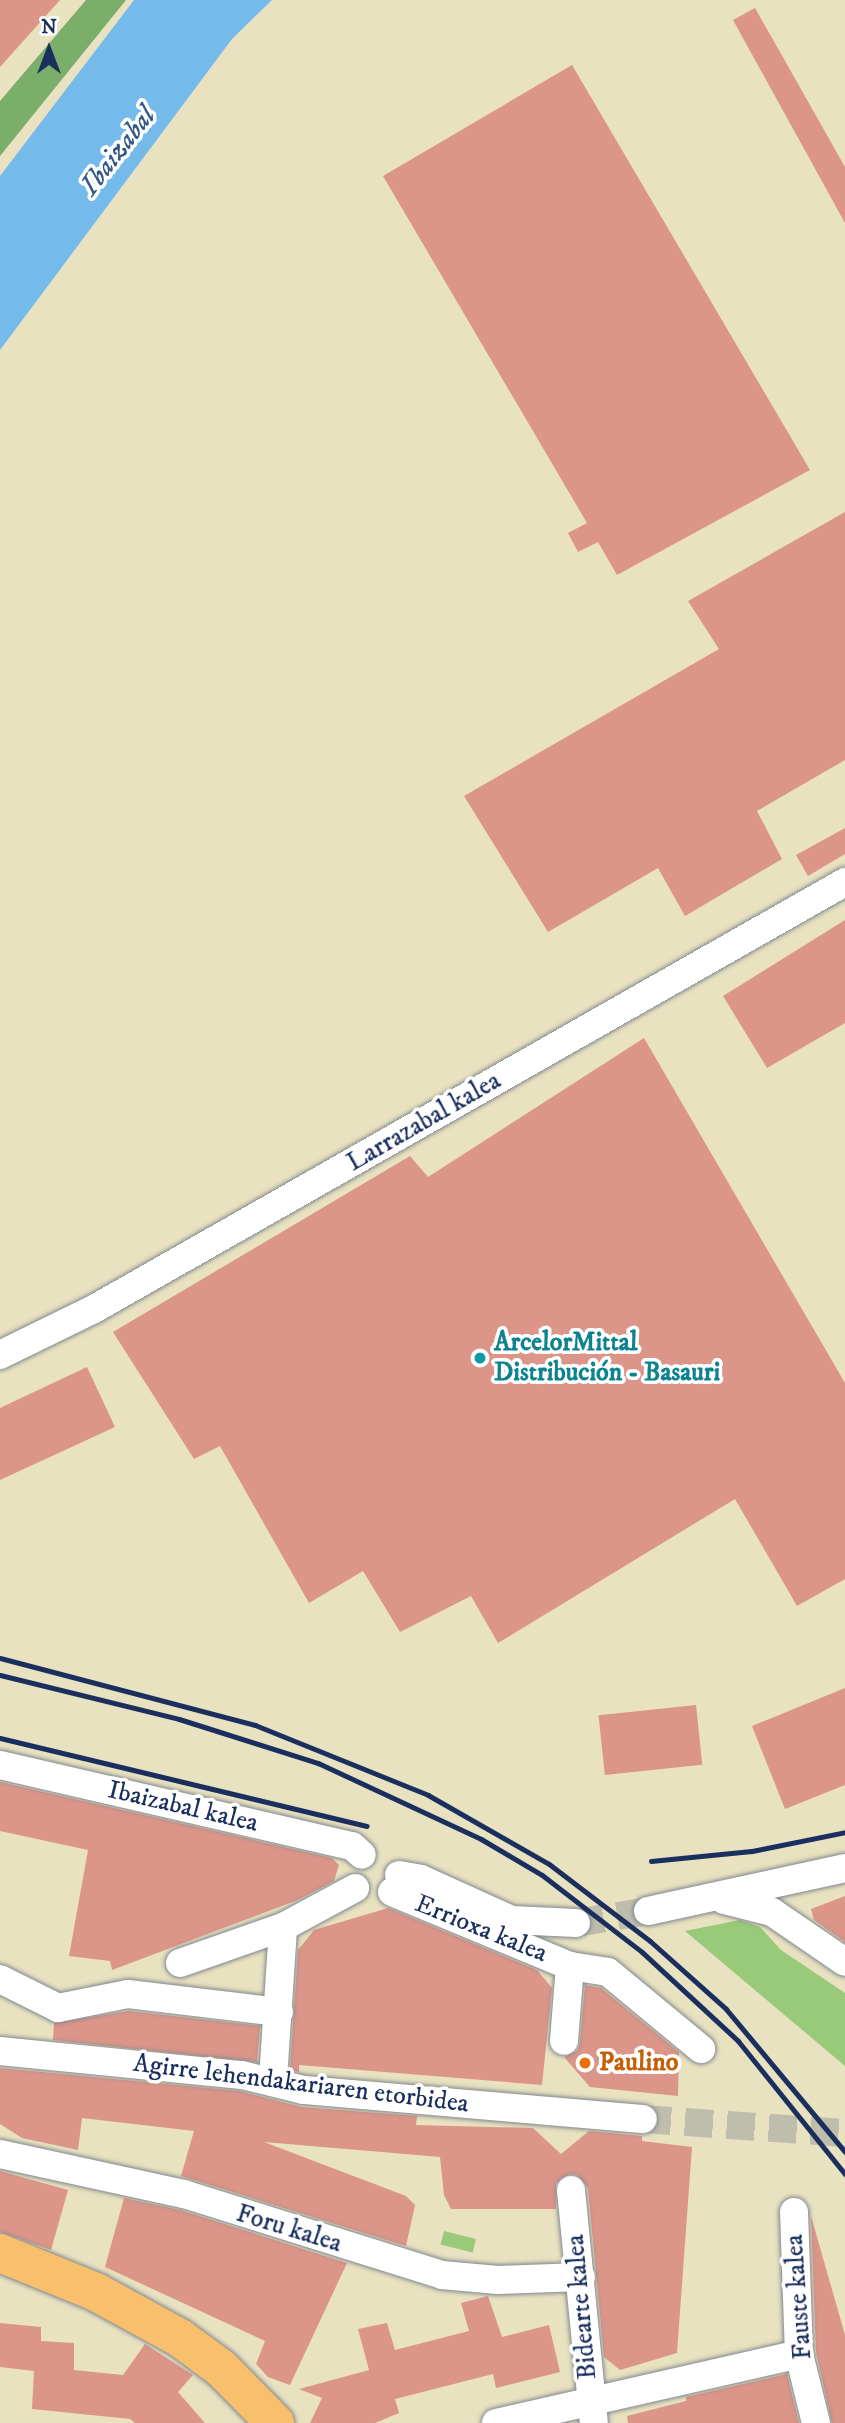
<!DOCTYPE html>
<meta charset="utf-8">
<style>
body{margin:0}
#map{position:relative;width:845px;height:2423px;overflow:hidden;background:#e8e2c0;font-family:"IM FELL DW Pica",serif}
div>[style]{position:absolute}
.green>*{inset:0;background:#98ca79;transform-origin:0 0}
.forest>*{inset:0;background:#7aae69}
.water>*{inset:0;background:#74baeb}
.building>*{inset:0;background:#dc9589;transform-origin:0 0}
.street-tunnel>*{height:28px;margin-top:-14px;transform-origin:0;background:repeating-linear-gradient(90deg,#bfbeac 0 28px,transparent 0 42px)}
.roads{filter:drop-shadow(0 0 2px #82888f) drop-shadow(0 0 2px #82888f)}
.street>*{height:28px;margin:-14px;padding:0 14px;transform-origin:14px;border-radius:14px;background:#fff}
.primary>*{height:38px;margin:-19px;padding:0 19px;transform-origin:19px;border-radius:19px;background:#f8bf6c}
.rail>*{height:5px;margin:-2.5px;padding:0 2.5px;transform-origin:2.5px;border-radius:2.5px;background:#1b2f5e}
.dots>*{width:19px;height:19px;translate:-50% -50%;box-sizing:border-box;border:4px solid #fff;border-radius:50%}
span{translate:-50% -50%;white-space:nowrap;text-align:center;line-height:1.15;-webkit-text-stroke:7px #fff;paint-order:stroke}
.street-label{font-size:26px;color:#1b2f5e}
.culture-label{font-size:26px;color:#0d838f;font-weight:700}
.left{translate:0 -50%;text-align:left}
.food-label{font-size:26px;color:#c56008;font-weight:700}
.water-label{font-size:28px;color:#365988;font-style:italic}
.north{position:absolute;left:14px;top:14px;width:70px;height:70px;-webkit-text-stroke:5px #fff;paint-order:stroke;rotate:0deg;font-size:19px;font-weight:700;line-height:28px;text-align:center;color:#1b2f5e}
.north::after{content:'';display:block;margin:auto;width:24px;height:32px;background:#1b2f5e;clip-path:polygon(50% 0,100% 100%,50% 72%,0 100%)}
</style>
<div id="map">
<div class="green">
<div style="clip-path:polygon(740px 1920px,760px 1927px,781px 1950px,845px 1993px,845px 2066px,685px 1931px)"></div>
<div style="left:444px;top:2231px;width:33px;height:14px;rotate:14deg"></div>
</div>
<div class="forest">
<div style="clip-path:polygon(86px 0,126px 0,0 156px,0 101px)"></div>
</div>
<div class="water">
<div style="clip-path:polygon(134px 0,272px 0,232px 39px,0 350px,0 176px)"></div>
</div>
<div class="building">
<div style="clip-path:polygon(0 0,60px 0,0 67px)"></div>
<div style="clip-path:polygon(755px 8px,845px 167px,845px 223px,733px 20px)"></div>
<div style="clip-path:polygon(572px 65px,810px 470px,617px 575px,598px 542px,578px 552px,568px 533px,587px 523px,383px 176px)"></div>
<div style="clip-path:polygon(845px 512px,845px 760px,757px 811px,782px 859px,685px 916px,658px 868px,548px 932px,464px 796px,719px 649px,688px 601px)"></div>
<div style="clip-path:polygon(845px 828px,845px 854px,808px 876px,796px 855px)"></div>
<div style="clip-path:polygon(845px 920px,845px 1023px,767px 1068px,723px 996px)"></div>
<div style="clip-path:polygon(644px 1038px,845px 1383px,845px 1579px,797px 1606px,735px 1499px,498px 1643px,471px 1596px,400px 1632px,363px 1571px,309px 1603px,220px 1446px,194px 1459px,113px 1332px,410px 1156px,428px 1177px)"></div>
<div style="clip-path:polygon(87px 1367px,115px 1427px,0 1480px,0 1408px)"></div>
<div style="clip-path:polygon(845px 1688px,845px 1785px,785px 1809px,752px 1726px)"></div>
<div style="left:696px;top:1705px;width:60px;height:98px;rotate:84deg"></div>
<div style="clip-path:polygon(0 1782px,332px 1858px,339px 1865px,334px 1881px,298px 1900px,112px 1970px,110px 1961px,69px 1956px,88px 1850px,0 1831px)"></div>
<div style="clip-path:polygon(845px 1896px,845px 1942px,814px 1920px,811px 1909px)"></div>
<div style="clip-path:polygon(388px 1908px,537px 1970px,552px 1988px,542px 2085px,299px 2065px,299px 2072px,290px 2070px,298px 1950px,314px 1930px)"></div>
<div style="clip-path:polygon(585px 1985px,601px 1988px,679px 2052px,678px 2096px,590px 2087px,564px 2057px,577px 2051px,580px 2043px)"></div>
<div style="clip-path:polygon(129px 2011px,260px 2026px,257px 2062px,53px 2040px,54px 2023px)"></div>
<div style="clip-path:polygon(0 2068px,239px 2091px,302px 2107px,417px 2116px,416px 2125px,533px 2128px,561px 2154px,589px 2131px,642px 2136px,642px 2141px,692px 2147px,677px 2353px,620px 2370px,604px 2357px,588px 2188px,577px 2175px,569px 2174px,556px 2183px,556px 2209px,451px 2209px,444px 2195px,440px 2157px,264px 2142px,406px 2196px,415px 2205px,406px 2246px,181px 2176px,194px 2131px,82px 2118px,78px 2150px,22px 2138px,0 2124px)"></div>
<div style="clip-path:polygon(0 2171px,68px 2190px,51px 2250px,0 2232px)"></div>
<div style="clip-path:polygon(124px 2198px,180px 2210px,347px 2263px,290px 2385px,268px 2377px,256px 2364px,265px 2341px,105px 2267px)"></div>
<div style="clip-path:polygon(811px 2216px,845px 2335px,845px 2423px,832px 2423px,816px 2352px)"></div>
<div style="clip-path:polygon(488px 2296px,502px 2337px,549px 2325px,560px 2372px,496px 2388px,493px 2374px,395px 2399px,399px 2413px,375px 2423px,310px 2423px,322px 2398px,299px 2389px,369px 2370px,358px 2329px,387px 2323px,395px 2350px,469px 2331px,461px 2303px)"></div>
<div style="clip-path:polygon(0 2323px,41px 2327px,41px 2341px,74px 2343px,74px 2370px,123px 2375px,145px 2344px,193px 2375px,178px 2392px,205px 2423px,135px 2423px,130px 2419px,32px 2409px,34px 2371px,0 2367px)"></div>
<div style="clip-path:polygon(787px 2374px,799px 2423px,628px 2423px,627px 2416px,686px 2401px,686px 2397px)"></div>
</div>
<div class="street-tunnel">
<div style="left:576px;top:1923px;width:73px;rotate:-9.5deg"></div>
<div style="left:643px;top:2119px;width:202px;rotate:4deg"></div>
</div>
<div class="roads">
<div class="street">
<div style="left:0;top:1355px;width:105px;rotate:-26.1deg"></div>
<div style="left:94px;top:1309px;width:864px;rotate:-29.62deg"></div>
<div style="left:0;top:1765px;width:361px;rotate:13deg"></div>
<div style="left:352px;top:1846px;width:13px;rotate:42deg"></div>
<div style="left:399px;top:1875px;width:22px;rotate:10deg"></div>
<div style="left:421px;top:1879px;width:100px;rotate:24.3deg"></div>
<div style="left:512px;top:1920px;width:64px;rotate:2.7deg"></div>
<div style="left:392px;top:1892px;width:193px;rotate:22.6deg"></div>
<div style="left:570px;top:1966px;width:75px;rotate:94.6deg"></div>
<div style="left:724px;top:1900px;width:49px;rotate:14deg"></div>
<div style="left:772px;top:1912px;width:88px;rotate:34.4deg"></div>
<div style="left:648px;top:1911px;width:202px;rotate:-12.3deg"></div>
<div style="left:180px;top:1963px;width:109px;rotate:-19.3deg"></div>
<div style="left:283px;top:1927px;width:82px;rotate:-28.4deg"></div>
<div style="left:570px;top:1966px;width:38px;rotate:9deg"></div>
<div style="left:608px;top:1972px;width:121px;rotate:39.6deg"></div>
<div style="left:0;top:1979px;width:65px;rotate:26.6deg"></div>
<div style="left:58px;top:2008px;width:71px;rotate:-11.3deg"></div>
<div style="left:128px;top:1994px;width:152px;rotate:6.8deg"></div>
<div style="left:0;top:2051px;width:243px;rotate:5.7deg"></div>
<div style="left:242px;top:2075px;width:64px;rotate:13.6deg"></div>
<div style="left:304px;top:2090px;width:340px;rotate:4.9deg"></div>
<div style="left:273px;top:2079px;width:152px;rotate:-86.2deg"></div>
<div style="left:0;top:2154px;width:188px;rotate:12.3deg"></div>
<div style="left:184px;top:2194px;width:270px;rotate:17.4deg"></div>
<div style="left:442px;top:2275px;width:56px;rotate:5.1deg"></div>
<div style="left:498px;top:2280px;width:83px;rotate:-2.1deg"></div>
<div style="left:571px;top:2190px;width:234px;rotate:84.4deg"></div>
<div style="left:794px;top:2212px;width:142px;rotate:88deg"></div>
<div style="left:799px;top:2354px;width:71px;rotate:76.2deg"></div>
<div style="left:496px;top:2423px;width:311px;rotate:-12.8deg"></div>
</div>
<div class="primary">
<div style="left:0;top:2253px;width:104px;rotate:22.1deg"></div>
<div style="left:96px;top:2292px;width:96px;rotate:28.7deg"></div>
<div style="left:180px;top:2338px;width:52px;rotate:36.4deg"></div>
<div style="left:222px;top:2369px;width:76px;rotate:45.5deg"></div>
</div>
</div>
<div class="rail">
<div style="left:0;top:1658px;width:264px;rotate:14.7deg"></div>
<div style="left:255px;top:1725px;width:187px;rotate:22deg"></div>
<div style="left:428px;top:1795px;width:139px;rotate:29.7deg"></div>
<div style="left:549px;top:1864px;width:127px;rotate:37.3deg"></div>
<div style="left:650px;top:1941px;width:102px;rotate:41.8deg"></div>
<div style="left:726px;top:2009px;width:186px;rotate:50.2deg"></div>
<div style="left:0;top:1675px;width:184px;rotate:13.8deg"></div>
<div style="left:179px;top:1719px;width:146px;rotate:17.6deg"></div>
<div style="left:318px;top:1763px;width:180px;rotate:25deg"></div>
<div style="left:481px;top:1839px;width:71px;rotate:30.5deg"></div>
<div style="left:542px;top:1875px;width:126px;rotate:37.6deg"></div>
<div style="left:642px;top:1952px;width:131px;rotate:42.8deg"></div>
<div style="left:738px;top:2041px;width:171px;rotate:51.2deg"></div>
<div style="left:0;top:1738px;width:377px;rotate:13.5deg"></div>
<div style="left:651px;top:1861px;width:101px;rotate:-5.7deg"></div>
<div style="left:752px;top:1851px;width:95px;rotate:-11.5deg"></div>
</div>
<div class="dots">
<div style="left:480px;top:1358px;background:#0f9aa8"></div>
<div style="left:585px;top:2063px;background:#e8710a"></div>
</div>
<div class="street-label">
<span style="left:424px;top:1122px;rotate:-30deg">Larrazabal kalea</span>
<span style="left:183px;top:1807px;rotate:13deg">Ibaizabal kalea</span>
<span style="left:481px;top:1929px;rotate:22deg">Errioxa kalea</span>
<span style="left:301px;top:2084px;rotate:7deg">Agirre lehendakariaren etorbidea</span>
<span style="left:289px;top:2229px;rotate:17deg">Foru kalea</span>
<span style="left:799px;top:2297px;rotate:-94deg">Fauste kalea</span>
<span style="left:582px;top:2307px;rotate:-95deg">Bidearte kalea</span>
</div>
<div class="culture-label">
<span class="left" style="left:494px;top:1358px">ArcelorMittal<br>Distribución - Basauri</span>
</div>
<div class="food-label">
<span class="left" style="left:599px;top:2063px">Paulino</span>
</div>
<div class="water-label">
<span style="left:118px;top:151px;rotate:-52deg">Ibaizabal</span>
</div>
<div class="north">N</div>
</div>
